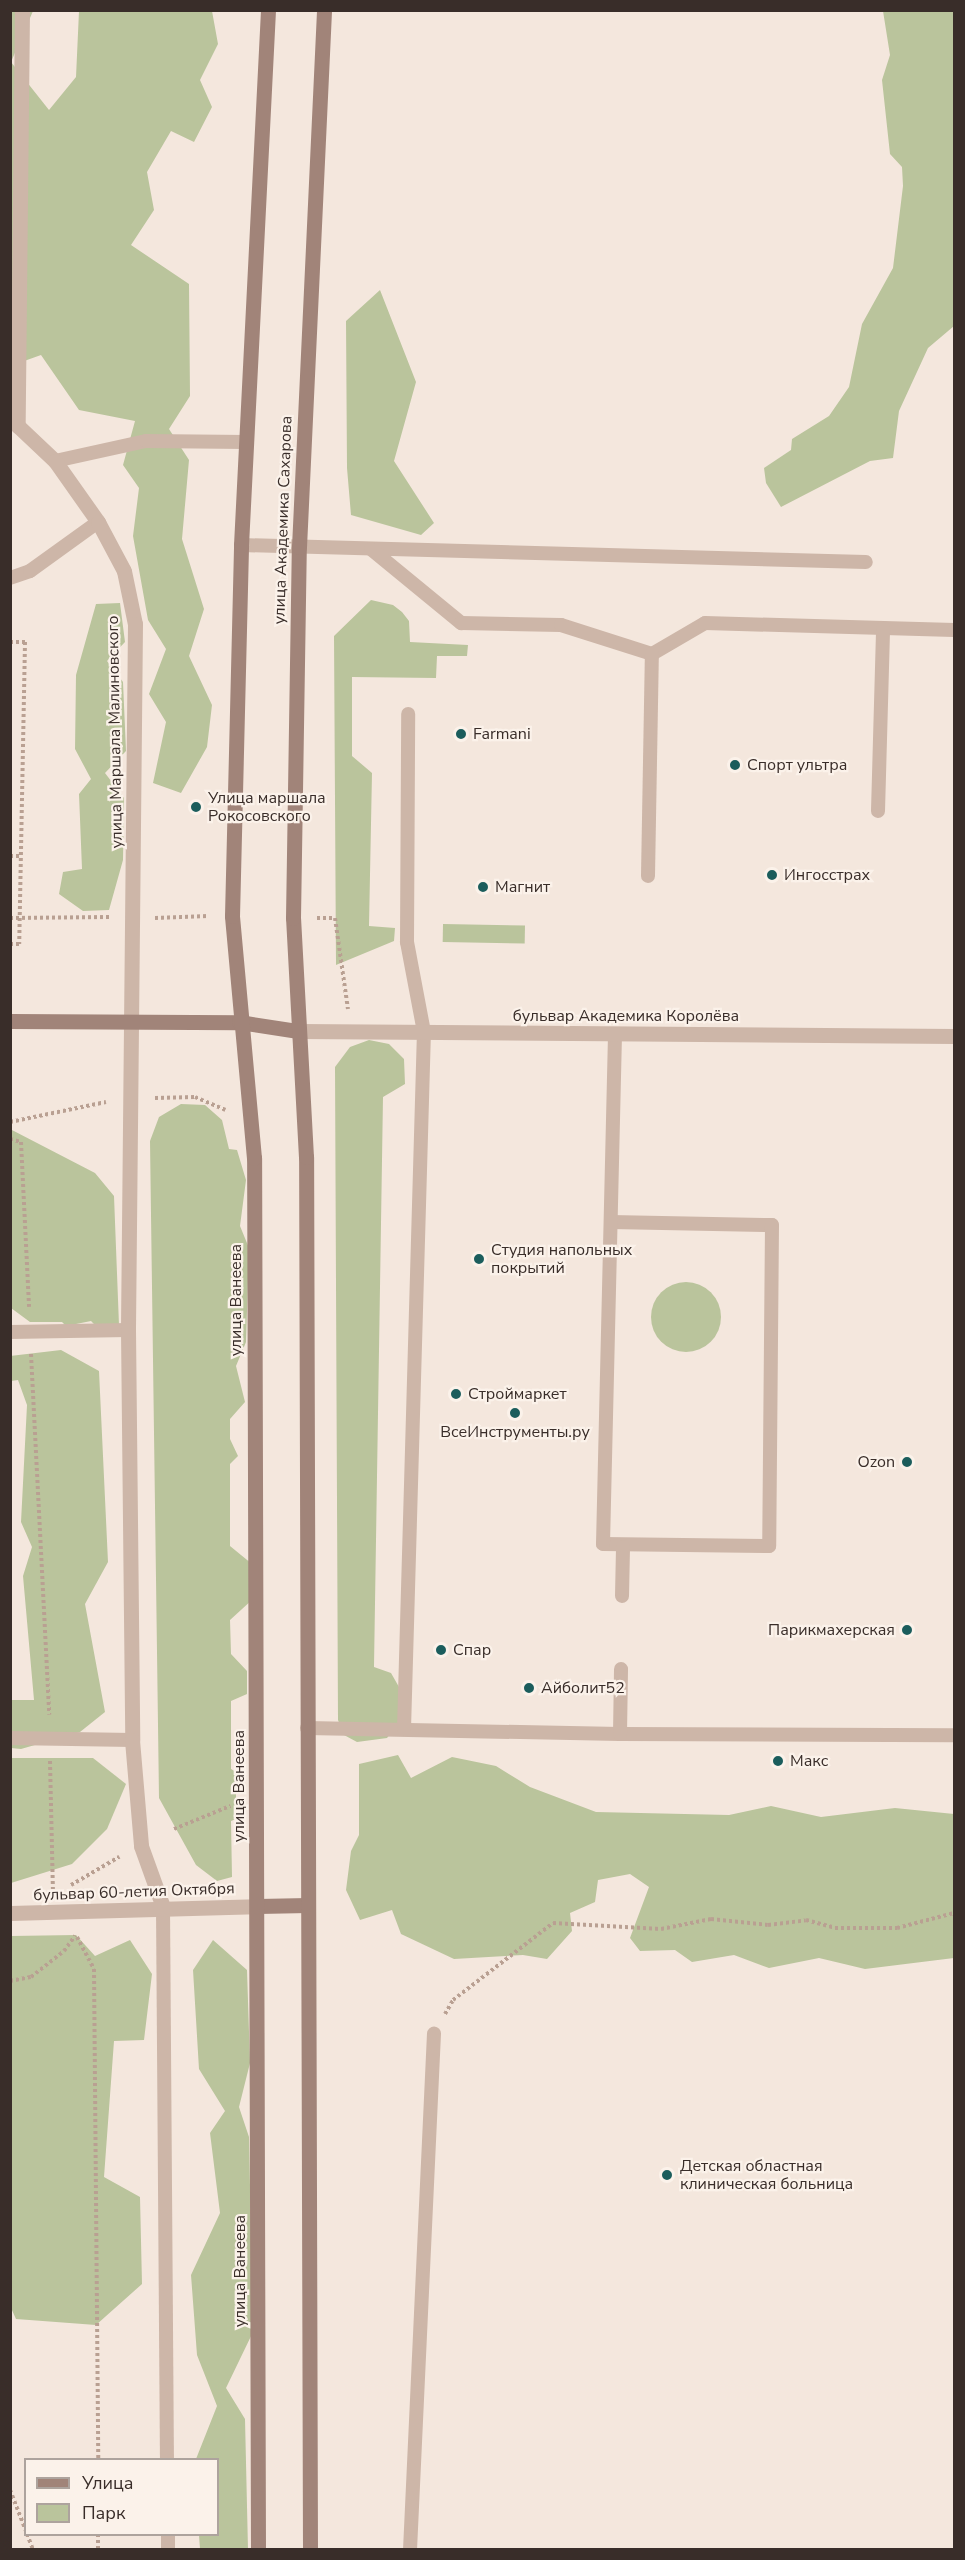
<!DOCTYPE html>
<meta charset="utf-8">
<style>
body{margin:0}
#map{position:relative;width:965px;height:2560px;overflow:hidden;background:#f4e7dd;font-family:"Nunito Sans",sans-serif}
div>[style]{position:absolute}
.green>*{inset:0;background:#bac49c;transform-origin:0 0}
.round{border-radius:50%}
.path>*{height:4px;margin-top:-2px;transform-origin:0;background:repeating-linear-gradient(90deg,#b9a092 0 3px,transparent 0 6px)}
.lane>*{height:14px;margin:-7px;padding:0 7px;transform-origin:7px;border-radius:7px;background:#cdb6a8}
.street>*{height:15px;margin:-7.5px;padding:0 7.5px;transform-origin:7.5px;border-radius:7.5px;background:#cdb6a8}
.secondary>*{height:15px;margin:-7.5px;padding:0 7.5px;transform-origin:7.5px;border-radius:7.5px;background:#a18479}
.dots>*{width:16px;height:16px;translate:-50% -50%;box-sizing:border-box;border:3px solid #fbf2ea;border-radius:50%}
span{translate:-50% -50%;white-space:nowrap;text-align:center;line-height:1.15;-webkit-text-stroke:4.5px #fbf2ea;paint-order:stroke}
.street-label{font-size:16px;color:#392d29}
.poi-label{font-size:16px;color:#392d29}
.left{translate:0 -50%;text-align:left}
.right{translate:-100% -50%;text-align:right}
.frame{position:absolute;inset:0;border:12px solid #392d29;pointer-events:none}
.legend{position:absolute;left:24px;top:2458px;width:195px;height:78px;box-sizing:border-box;background:#fbf2ea;border:2px solid #ada39d;margin:0;padding:8px 10px;list-style:none;font-size:18px;color:#392d29}
.legend li{display:flex;align-items:center;gap:12px;height:30px}
.legend b{width:30px;border:2px solid #ada39d}
</style>
<div id="map">
<div class="green">
<div style="clip-path:polygon(11px 11px,33px 11px,11px 62px,49px 110px,76px 77px,79px 11px,212px 11px,218px 44px,200px 80px,212px 107px,194px 142px,171px 131px,147px 172px,154px 210px,131px 245px,189px 284px,190px 396px,169px 429px,189px 460px,182px 539px,204px 609px,189px 656px,212px 705px,207px 747px,181px 793px,153px 783px,166px 722px,149px 694px,166px 649px,148px 620px,133px 536px,139px 488px,123px 465px,135px 421px,79px 410px,41px 355px,13px 365px,11px 399px)"></div>
<div style="clip-path:polygon(883px 11px,954px 11px,954px 326px,928px 348px,899px 411px,893px 458px,870px 461px,781px 507px,766px 483px,764px 468px,791px 450px,792px 439px,829px 416px,849px 387px,862px 324px,893px 268px,903px 186px,902px 167px,890px 154px,882px 80px,890px 55px)"></div>
<div style="clip-path:polygon(380px 290px,416px 382px,394px 461px,434px 523px,421px 535px,351px 515px,347px 468px,346px 321px)"></div>
<div style="clip-path:polygon(371px 600px,393px 605px,402px 612px,409px 621px,410px 642px,468px 645px,467px 656px,437px 656px,436px 678px,352px 677px,352px 756px,372px 773px,369px 926px,395px 928px,394px 941px,336px 965px,334px 636px)"></div>
<div style="clip-path:polygon(120px 603px,125px 642px,107px 661px,123px 682px,126px 751px,105px 773px,124px 798px,123px 860px,109px 910px,83px 911px,59px 894px,63px 872px,82px 869px,79px 794px,91px 779px,75px 749px,76px 675px,96px 604px)"></div>
<div style="left:443px;top:924px;width:82px;height:18px;rotate:1deg"></div>
<div style="clip-path:polygon(369px 1040px,389px 1044px,404px 1059px,405px 1084px,383px 1097px,374px 1667px,391px 1673px,399px 1687px,398px 1724px,387px 1738px,357px 1742px,344px 1735px,338px 1720px,335px 1067px,350px 1047px)"></div>
<div style="clip-path:polygon(181px 1104px,205px 1105px,222px 1120px,229px 1149px,237px 1150px,246px 1180px,240px 1226px,249px 1248px,246px 1342px,236px 1366px,245px 1402px,230px 1419px,230px 1439px,238px 1456px,230px 1464px,230px 1546px,252px 1564px,253px 1599px,230px 1620px,231px 1654px,247px 1671px,247px 1694px,231px 1701px,231px 1769px,236px 1772px,236px 1819px,231px 1821px,232px 1877px,217px 1881px,196px 1865px,159px 1798px,150px 1141px,159px 1117px)"></div>
<div style="clip-path:polygon(10px 1129px,95px 1173px,114px 1196px,119px 1325px,98px 1328px,91px 1321px,66px 1326px,62px 1322px,30px 1322px,11px 1308px)"></div>
<div class="round" style="left:651px;top:1282px;width:70px;height:70px"></div>
<div style="clip-path:polygon(61px 1350px,99px 1371px,108px 1562px,85px 1604px,105px 1712px,80px 1732px,21px 1749px,11px 1748px,11px 1700px,34px 1700px,23px 1576px,32px 1547px,21px 1522px,27px 1405px,18px 1380px,11px 1381px,10px 1356px)"></div>
<div style="clip-path:polygon(398px 1755px,411px 1778px,452px 1757px,496px 1766px,530px 1787px,596px 1812px,729px 1815px,771px 1806px,821px 1817px,895px 1808px,954px 1814px,954px 1958px,865px 1969px,819px 1958px,769px 1968px,734px 1955px,692px 1962px,675px 1950px,640px 1951px,630px 1938px,649px 1887px,630px 1874px,598px 1880px,595px 1902px,570px 1913px,572px 1931px,547px 1959px,523px 1955px,454px 1959px,401px 1934px,392px 1910px,360px 1920px,346px 1890px,351px 1851px,359px 1835px,359px 1764px)"></div>
<div style="clip-path:polygon(11px 1758px,93px 1758px,126px 1784px,107px 1829px,72px 1864px,11px 1883px)"></div>
<div style="clip-path:polygon(76px 1935px,95px 1956px,130px 1940px,152px 1974px,144px 2040px,114px 2041px,104px 2177px,140px 2197px,142px 2284px,96px 2325px,16px 2319px,11px 2308px,11px 1936px)"></div>
<div style="clip-path:polygon(213px 1940px,247px 1970px,250px 2063px,239px 2107px,249px 2137px,253px 2332px,226px 2388px,245px 2419px,248px 2549px,200px 2549px,199px 2535px,218px 2534px,218px 2460px,196px 2459px,217px 2406px,197px 2355px,191px 2275px,220px 2213px,210px 2133px,225px 2111px,199px 2069px,193px 1970px)"></div>
</div>
<div class="path">
<div style="left:10px;top:642px;width:15px"></div>
<div style="left:25px;top:642px;width:302px;rotate:91.1deg"></div>
<div style="left:19px;top:944px;width:9px;rotate:180deg"></div>
<div style="left:10px;top:856px;width:10px"></div>
<div style="left:10px;top:918px;width:99px;rotate:-0.6deg"></div>
<div style="left:155px;top:918px;width:53px;rotate:-2.2deg"></div>
<div style="left:317px;top:918px;width:18px"></div>
<div style="left:335px;top:918px;width:92px;rotate:81.9deg"></div>
<div style="left:155px;top:1098px;width:40px;rotate:-1.4deg"></div>
<div style="left:195px;top:1097px;width:33px;rotate:23deg"></div>
<div style="left:10px;top:1122px;width:98px;rotate:-11.8deg"></div>
<div style="left:10px;top:1139px;width:11px;rotate:15deg"></div>
<div style="left:21px;top:1142px;width:165px;rotate:87.2deg"></div>
<div style="left:31px;top:1354px;width:361px;rotate:87.1deg"></div>
<div style="left:50px;top:1761px;width:128px;rotate:88.7deg"></div>
<div style="left:174px;top:1829px;width:61px;rotate:-22.3deg"></div>
<div style="left:71px;top:1885px;width:56px;rotate:-30.3deg"></div>
<div style="left:77px;top:1937px;width:36px;rotate:62deg"></div>
<div style="left:94px;top:1969px;width:491px;rotate:89.5deg"></div>
<div style="left:10px;top:1981px;width:21px;rotate:-11deg"></div>
<div style="left:31px;top:1977px;width:42px;rotate:-38.2deg"></div>
<div style="left:64px;top:1951px;width:19px;rotate:-54deg"></div>
<div style="left:445px;top:2014px;width:16px;rotate:-60deg"></div>
<div style="left:453px;top:2000px;width:126px;rotate:-37.6deg"></div>
<div style="left:553px;top:1923px;width:108px;rotate:3.2deg"></div>
<div style="left:661px;top:1929px;width:51px;rotate:-11.3deg"></div>
<div style="left:711px;top:1919px;width:57px;rotate:6deg"></div>
<div style="left:768px;top:1925px;width:38px;rotate:-7deg"></div>
<div style="left:806px;top:1920px;width:30px;rotate:15deg"></div>
<div style="left:835px;top:1928px;width:62px"></div>
<div style="left:897px;top:1928px;width:59px;rotate:-14.7deg"></div>
<div style="left:10px;top:2490px;width:44px;rotate:68.7deg"></div>
<div style="left:27px;top:2534px;width:17px;rotate:69deg"></div>
<div style="left:98px;top:2534px;width:16px;rotate:90deg"></div>
</div>
<div class="lane">
<div style="left:55px;top:461px;width:93px;rotate:-12.4deg"></div>
<div style="left:146px;top:441px;width:100px;rotate:0.6deg"></div>
<div style="left:241px;top:545px;width:625px;rotate:1.56deg"></div>
<div style="left:371px;top:549px;width:117px;rotate:39.4deg"></div>
<div style="left:461px;top:623px;width:100px;rotate:1.1deg"></div>
<div style="left:561px;top:625px;width:96px;rotate:17.7deg"></div>
<div style="left:652px;top:654px;width:61px;rotate:-30.3deg"></div>
<div style="left:705px;top:623px;width:249px;rotate:1.6deg"></div>
<div style="left:10px;top:578px;width:21px;rotate:-19deg"></div>
<div style="left:30px;top:571px;width:84px;rotate:-35.8deg"></div>
<div style="left:878px;top:811px;width:183px;rotate:-88.4deg"></div>
<div style="left:648px;top:876px;width:222px;rotate:-89deg"></div>
<div style="left:611px;top:1222px;width:161px;rotate:1.1deg"></div>
<div style="left:772px;top:1225px;width:321px;rotate:90.5deg"></div>
<div style="left:769px;top:1546px;width:166px;rotate:-179.3deg"></div>
<div style="left:603px;top:1544px;width:510px;rotate:-88.65deg"></div>
<div style="left:10px;top:1332px;width:118px;rotate:-1deg"></div>
<div style="left:622px;top:1596px;width:49px;rotate:-88.8deg"></div>
<div style="left:307px;top:1728px;width:313px;rotate:1.1deg"></div>
<div style="left:620px;top:1734px;width:334px;rotate:0.2deg"></div>
<div style="left:404px;top:1729px;width:697px;rotate:-88.36deg"></div>
<div style="left:424px;top:1032px;width:92px;rotate:-100.7deg"></div>
<div style="left:407px;top:942px;width:228px;rotate:-89.7deg"></div>
<div style="left:620px;top:1734px;width:65px;rotate:-89.1deg"></div>
<div style="left:10px;top:1738px;width:122px;rotate:0.9deg"></div>
<div style="left:163px;top:1907px;width:553px;rotate:89.59deg"></div>
<div style="left:168px;top:2534px;width:16px;rotate:90deg"></div>
<div style="left:410px;top:2550px;width:517px;rotate:-87.34deg"></div>
</div>
<div class="street">
<div style="left:22px;top:10px;width:416px;rotate:90.6deg"></div>
<div style="left:18px;top:426px;width:51px;rotate:43.4deg"></div>
<div style="left:55px;top:461px;width:75px;rotate:54.8deg"></div>
<div style="left:98px;top:522px;width:55px;rotate:62deg"></div>
<div style="left:124px;top:571px;width:54px;rotate:78.3deg"></div>
<div style="left:135px;top:624px;width:706px;rotate:90.57deg"></div>
<div style="left:128px;top:1330px;width:410px;rotate:89.4deg"></div>
<div style="left:132px;top:1740px;width:106px;rotate:85.1deg"></div>
<div style="left:141px;top:1846px;width:65px;rotate:70.2deg"></div>
<div style="left:298px;top:1031px;width:656px;rotate:0.44deg"></div>
<div style="left:10px;top:1913px;width:248px;rotate:-1.6deg"></div>
</div>
<div class="secondary">
<div style="left:10px;top:1021px;width:229px;rotate:0.3deg"></div>
<div style="left:239px;top:1022px;width:60px;rotate:8.7deg"></div>
<div style="left:258px;top:1906px;width:50px;rotate:-1.1deg"></div>
<div style="left:258px;top:2550px;width:1392px;rotate:-90.16deg"></div>
<div style="left:254px;top:1158px;width:243px;rotate:-95.2deg"></div>
<div style="left:232px;top:916px;width:371px;rotate:-88.6deg"></div>
<div style="left:241px;top:545px;width:536px;rotate:-87.11deg"></div>
<div style="left:310px;top:2550px;width:1393px;rotate:-90.16deg"></div>
<div style="left:306px;top:1157px;width:239px;rotate:-93.1deg"></div>
<div style="left:293px;top:918px;width:371px;rotate:-89.1deg"></div>
<div style="left:299px;top:547px;width:538px;rotate:-87.33deg"></div>
</div>
<div class="dots">
<div style="left:461px;top:734px;background:#1b5d5c"></div>
<div style="left:735px;top:765px;background:#1b5d5c"></div>
<div style="left:196px;top:807px;background:#1b5d5c"></div>
<div style="left:772px;top:875px;background:#1b5d5c"></div>
<div style="left:483px;top:887px;background:#1b5d5c"></div>
<div style="left:479px;top:1259px;background:#1b5d5c"></div>
<div style="left:456px;top:1394px;background:#1b5d5c"></div>
<div style="left:515px;top:1413px;background:#1b5d5c"></div>
<div style="left:907px;top:1462px;background:#1b5d5c"></div>
<div style="left:907px;top:1630px;background:#1b5d5c"></div>
<div style="left:441px;top:1650px;background:#1b5d5c"></div>
<div style="left:529px;top:1688px;background:#1b5d5c"></div>
<div style="left:778px;top:1761px;background:#1b5d5c"></div>
<div style="left:667px;top:2175px;background:#1b5d5c"></div>
</div>
<div class="street-label">
<span style="left:283px;top:520px;rotate:-88deg">улица Академика Сахарова</span>
<span style="left:115px;top:732px;rotate:-91deg">улица Маршала Малиновского</span>
<span style="left:626px;top:1016px">бульвар Академика Королёва</span>
<span style="left:236px;top:1300px;rotate:-90deg">улица Ванеева</span>
<span style="left:239px;top:1786px;rotate:-90deg">улица Ванеева</span>
<span style="left:134px;top:1892px;rotate:-2deg">бульвар 60-летия Октября</span>
<span style="left:240px;top:2271px;rotate:-90deg">улица Ванеева</span>
</div>
<div class="poi-label">
<span class="left" style="left:473px;top:734px">Farmani</span>
<span class="left" style="left:747px;top:765px">Спорт ультра</span>
<span class="left" style="left:208px;top:807px">Улица маршала<br>Рокосовского</span>
<span class="left" style="left:784px;top:875px">Ингосстрах</span>
<span class="left" style="left:495px;top:887px">Магнит</span>
<span class="left" style="left:491px;top:1259px">Студия напольных<br>покрытий</span>
<span class="left" style="left:468px;top:1394px">Строймаркет</span>
<span style="left:515px;top:1432px">ВсеИнструменты.ру</span>
<span class="right" style="left:895px;top:1462px">Ozon</span>
<span class="right" style="left:895px;top:1630px">Парикмахерская</span>
<span class="left" style="left:453px;top:1650px">Спар</span>
<span class="left" style="left:541px;top:1688px">Айболит52</span>
<span class="left" style="left:790px;top:1761px">Макс</span>
<span class="left" style="left:680px;top:2175px">Детская областная<br>клиническая больница</span>
</div>
<div class="frame"></div>
<ul class="legend">
<li><b style="height:8px;background:#a18479"></b>Улица</li>
<li><b style="height:16px;background:#bac49c"></b>Парк</li>
</ul>
</div>
